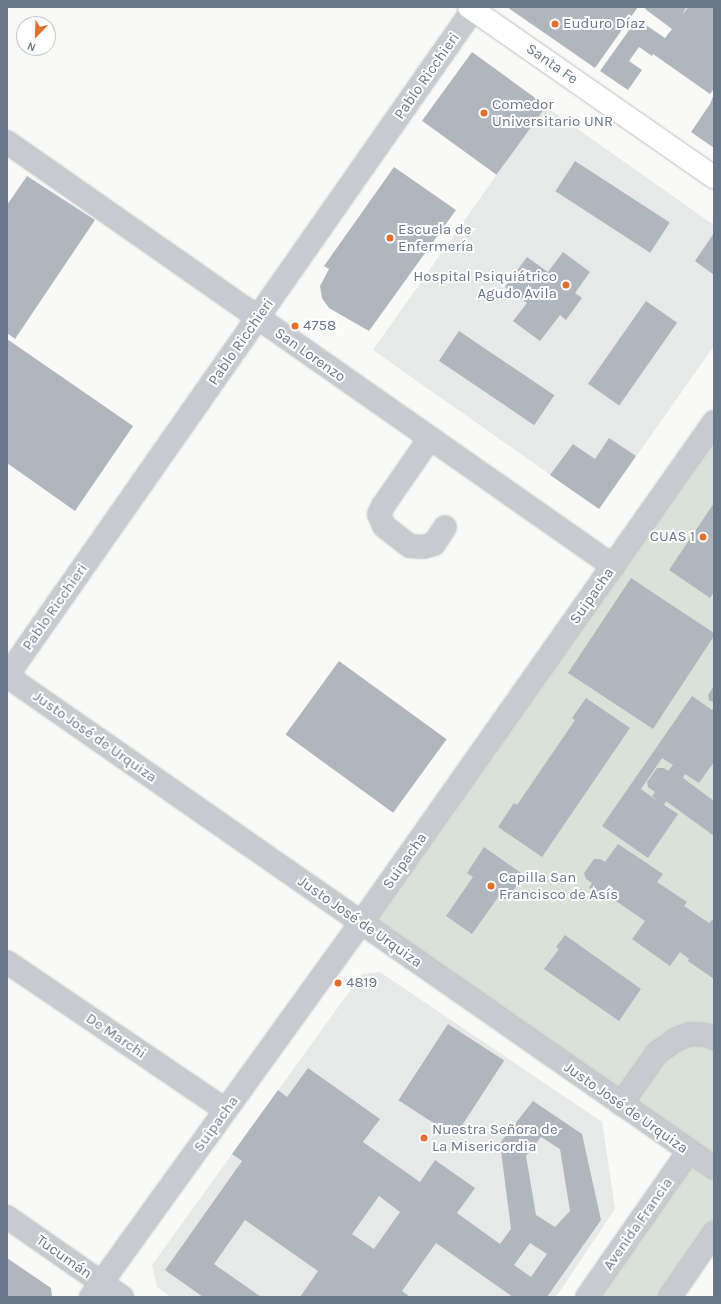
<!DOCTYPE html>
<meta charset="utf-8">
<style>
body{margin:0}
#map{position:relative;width:721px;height:1304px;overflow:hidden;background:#f9f9f7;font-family:Karla,sans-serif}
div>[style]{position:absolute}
.built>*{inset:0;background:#e7e8e8}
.green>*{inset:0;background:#dae1d8}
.building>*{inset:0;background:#b0b6be;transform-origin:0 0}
.roads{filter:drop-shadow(0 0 1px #babdc2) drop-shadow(0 0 1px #babdc2)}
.minor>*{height:22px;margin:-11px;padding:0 11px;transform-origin:11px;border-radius:11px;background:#c7cace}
.major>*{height:22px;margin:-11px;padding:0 11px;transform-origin:11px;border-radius:11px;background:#fff}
.dots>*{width:11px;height:11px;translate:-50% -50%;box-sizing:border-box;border:2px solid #fff;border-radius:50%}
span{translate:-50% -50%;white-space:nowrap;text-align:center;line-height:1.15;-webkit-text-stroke:4px #fff;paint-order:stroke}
.poi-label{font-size:15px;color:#687689}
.left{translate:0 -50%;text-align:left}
.right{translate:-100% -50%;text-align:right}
.street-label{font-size:15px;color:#687689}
.frame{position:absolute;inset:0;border:8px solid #687689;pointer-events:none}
.north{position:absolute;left:16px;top:16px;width:40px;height:40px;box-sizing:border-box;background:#fff;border:1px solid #c3c8d0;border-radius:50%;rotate:203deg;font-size:11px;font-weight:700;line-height:16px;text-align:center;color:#687689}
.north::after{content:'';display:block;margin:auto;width:14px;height:18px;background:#e76d2a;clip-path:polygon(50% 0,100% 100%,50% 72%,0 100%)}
</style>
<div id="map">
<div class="built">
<div style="clip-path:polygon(545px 106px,714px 225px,714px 346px,599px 509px,373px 350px)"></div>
<div style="clip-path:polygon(380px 972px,602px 1122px,615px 1209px,556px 1297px,171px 1297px,157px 1287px,152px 1265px,362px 974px)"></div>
</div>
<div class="green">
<div style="clip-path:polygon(714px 422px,714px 1233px,670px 1297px,587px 1297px,688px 1151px,361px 923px)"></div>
</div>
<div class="building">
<div style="clip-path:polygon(507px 7px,638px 7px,595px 68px)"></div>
<div style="clip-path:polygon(646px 7px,684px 7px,686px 8px,682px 15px,688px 7px,714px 7px,714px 89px,710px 94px,653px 54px,652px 56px,639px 47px,629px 61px,642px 70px,628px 90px,600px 71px,637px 19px,665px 38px,672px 29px,645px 9px)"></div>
<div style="left:472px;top:52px;width:92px;height:85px;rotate:36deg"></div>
<div style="clip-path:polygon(714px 94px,714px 148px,691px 132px,710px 104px)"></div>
<div style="left:575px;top:161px;width:113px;height:36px;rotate:33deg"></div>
<div style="clip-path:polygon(394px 167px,456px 210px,369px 331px,329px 308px,322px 298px,320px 286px,329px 269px,324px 266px)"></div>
<div style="clip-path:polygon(27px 176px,95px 220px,15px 339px,7px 333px,7px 205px)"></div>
<div style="clip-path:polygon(714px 233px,714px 275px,695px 261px)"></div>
<div style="clip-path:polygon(563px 252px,590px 272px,575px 293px,582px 298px,566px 320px,560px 315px,540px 341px,513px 321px,527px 303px,505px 287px,527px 257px,548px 272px)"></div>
<div style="left:646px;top:301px;width:38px;height:101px;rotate:35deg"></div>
<div style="left:459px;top:331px;width:115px;height:36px;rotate:34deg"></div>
<div style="clip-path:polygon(7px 339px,133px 426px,75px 511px,7px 463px)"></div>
<div style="clip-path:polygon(609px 438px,636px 456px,599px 509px,550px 475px,573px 444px,595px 459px)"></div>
<div style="clip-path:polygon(714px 503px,714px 592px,710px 598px,669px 570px)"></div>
<div style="clip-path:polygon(631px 578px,714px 633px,714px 636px,653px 729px,568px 673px)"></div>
<div style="left:339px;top:661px;width:133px;height:91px;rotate:36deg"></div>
<div style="clip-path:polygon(714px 686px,714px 703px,709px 700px,708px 695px)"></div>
<div style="clip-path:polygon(evenodd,692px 696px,712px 710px,714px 707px,714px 762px,699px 783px,679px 770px,685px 774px,683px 778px,714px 801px,714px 836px,666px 801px,664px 805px,678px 814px,648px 858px,602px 826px,692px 696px,662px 758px,673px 765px,668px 771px,664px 768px,657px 768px,647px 782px,648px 787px,655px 792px,652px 796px,659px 802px,641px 789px,662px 758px)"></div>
<div style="clip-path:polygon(586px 698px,630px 728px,542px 857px,498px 827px,514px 803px,517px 805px,575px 720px,572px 718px)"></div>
<div style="clip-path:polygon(618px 844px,663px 874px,657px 882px,687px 902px,684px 906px,709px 923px,712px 920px,714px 921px,714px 979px,688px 961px,689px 959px,680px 952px,670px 966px,632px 939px,645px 921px,604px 893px,601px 897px,589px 888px,592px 883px,586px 879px,584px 873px,594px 859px,600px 859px,605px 862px)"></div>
<div style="clip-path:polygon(484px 847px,524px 875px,507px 900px,499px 896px,472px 934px,446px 916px,473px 877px,467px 873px)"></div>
<div style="clip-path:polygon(565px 935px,641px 989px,619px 1021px,544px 969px,559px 949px,556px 947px)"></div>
<div style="left:448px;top:1024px;width:67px;height:91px;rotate:33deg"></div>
<div style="clip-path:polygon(evenodd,308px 1068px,380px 1119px,363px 1142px,420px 1182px,435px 1160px,475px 1188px,457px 1213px,500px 1244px,511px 1229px,500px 1143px,533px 1101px,582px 1134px,601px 1220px,547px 1297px,513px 1297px,436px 1243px,402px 1291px,410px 1297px,300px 1297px,318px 1271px,245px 1220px,214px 1264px,261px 1297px,203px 1297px,165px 1270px,242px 1161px,232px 1154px,278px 1090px,287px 1097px,308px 1068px,541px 1137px,560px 1149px,570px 1211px,555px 1227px,536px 1215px,526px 1156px,541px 1137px,308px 1068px,379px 1196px,400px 1212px,374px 1249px,352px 1234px,379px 1196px,308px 1068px,530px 1243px,547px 1254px,531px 1277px,514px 1265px,530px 1243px)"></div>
<div style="clip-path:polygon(7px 1258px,51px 1288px,52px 1297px,7px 1297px)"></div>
</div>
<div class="roads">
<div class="minor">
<div style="left:7px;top:142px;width:740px;rotate:34.98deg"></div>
<div style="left:430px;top:438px;width:83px;rotate:124.7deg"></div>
<div style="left:383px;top:506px;width:9px;rotate:117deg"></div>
<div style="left:379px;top:514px;width:13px;rotate:67deg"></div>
<div style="left:384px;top:526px;width:33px;rotate:38deg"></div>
<div style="left:410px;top:546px;width:13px;rotate:4deg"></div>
<div style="left:423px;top:547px;width:11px;rotate:-15deg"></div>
<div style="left:434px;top:544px;width:20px;rotate:-57deg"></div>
<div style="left:7px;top:676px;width:861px;rotate:34.83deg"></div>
<div style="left:7px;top:676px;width:816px;rotate:-55.03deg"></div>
<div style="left:7px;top:962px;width:264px;rotate:34.1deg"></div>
<div style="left:621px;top:1104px;width:62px;rotate:-54.8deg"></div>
<div style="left:657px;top:1053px;width:24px;rotate:-35deg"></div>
<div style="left:677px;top:1039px;width:14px;rotate:-21deg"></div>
<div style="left:690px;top:1034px;width:15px;rotate:4deg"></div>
<div style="left:705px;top:1035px;width:9px;rotate:18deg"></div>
<div style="left:7px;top:1217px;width:140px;rotate:34.8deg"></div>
<div style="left:91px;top:1297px;width:461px;rotate:-54.2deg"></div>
<div style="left:361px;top:923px;width:613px;rotate:-54.83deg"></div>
<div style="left:587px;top:1297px;width:178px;rotate:-55.1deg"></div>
<div style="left:670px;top:1297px;width:78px;rotate:-55.5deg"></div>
</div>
<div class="major">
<div style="left:469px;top:7px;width:298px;rotate:34.8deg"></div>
</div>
</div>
<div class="dots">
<div style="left:555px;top:24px;background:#e76d2a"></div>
<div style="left:484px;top:113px;background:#e76d2a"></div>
<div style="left:390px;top:238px;background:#e76d2a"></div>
<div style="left:566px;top:285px;background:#e76d2a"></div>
<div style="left:295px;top:326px;background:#e76d2a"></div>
<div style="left:703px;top:537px;background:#e76d2a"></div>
<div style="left:491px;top:886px;background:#e76d2a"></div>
<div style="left:338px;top:983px;background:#e76d2a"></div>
<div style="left:424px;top:1138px;background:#e76d2a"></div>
</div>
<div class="poi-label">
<span class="left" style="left:563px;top:24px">Euduro Díaz</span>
<span class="left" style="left:492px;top:113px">Comedor<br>Universitario UNR</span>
<span class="left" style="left:398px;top:238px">Escuela de<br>Enfermería</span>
<span class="right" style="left:557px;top:285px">Hospital Psiquiátrico<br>Agudo Avila</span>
<span class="left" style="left:303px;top:326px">4758</span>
<span class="right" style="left:695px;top:537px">CUAS 1</span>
<span class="left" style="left:499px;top:886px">Capilla San<br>Francisco de Asís</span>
<span class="left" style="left:346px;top:983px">4819</span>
<span class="left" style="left:432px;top:1138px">Nuestra Señora de<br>La Misericordia</span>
</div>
<div class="street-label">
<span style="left:552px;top:64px;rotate:35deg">Santa Fe</span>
<span style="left:427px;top:76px;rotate:-55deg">Pablo Ricchieri</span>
<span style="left:241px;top:342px;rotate:-55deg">Pablo Ricchieri</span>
<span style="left:310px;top:355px;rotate:35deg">San Lorenzo</span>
<span style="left:592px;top:596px;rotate:-55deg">Suipacha</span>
<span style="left:55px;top:607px;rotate:-55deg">Pablo Ricchieri</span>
<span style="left:95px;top:737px;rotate:35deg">Justo José de Urquiza</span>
<span style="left:405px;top:861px;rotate:-55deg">Suipacha</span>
<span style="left:360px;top:922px;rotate:35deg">Justo José de Urquiza</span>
<span style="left:116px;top:1036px;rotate:34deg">De Marchi</span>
<span style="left:626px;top:1108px;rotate:35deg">Justo José de Urquiza</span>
<span style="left:216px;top:1124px;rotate:-54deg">Suipacha</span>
<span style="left:638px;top:1224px;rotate:-55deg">Avenida Francia</span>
<span style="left:64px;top:1257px;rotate:35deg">Tucumán</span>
</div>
<div class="frame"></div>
<div class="north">N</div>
</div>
